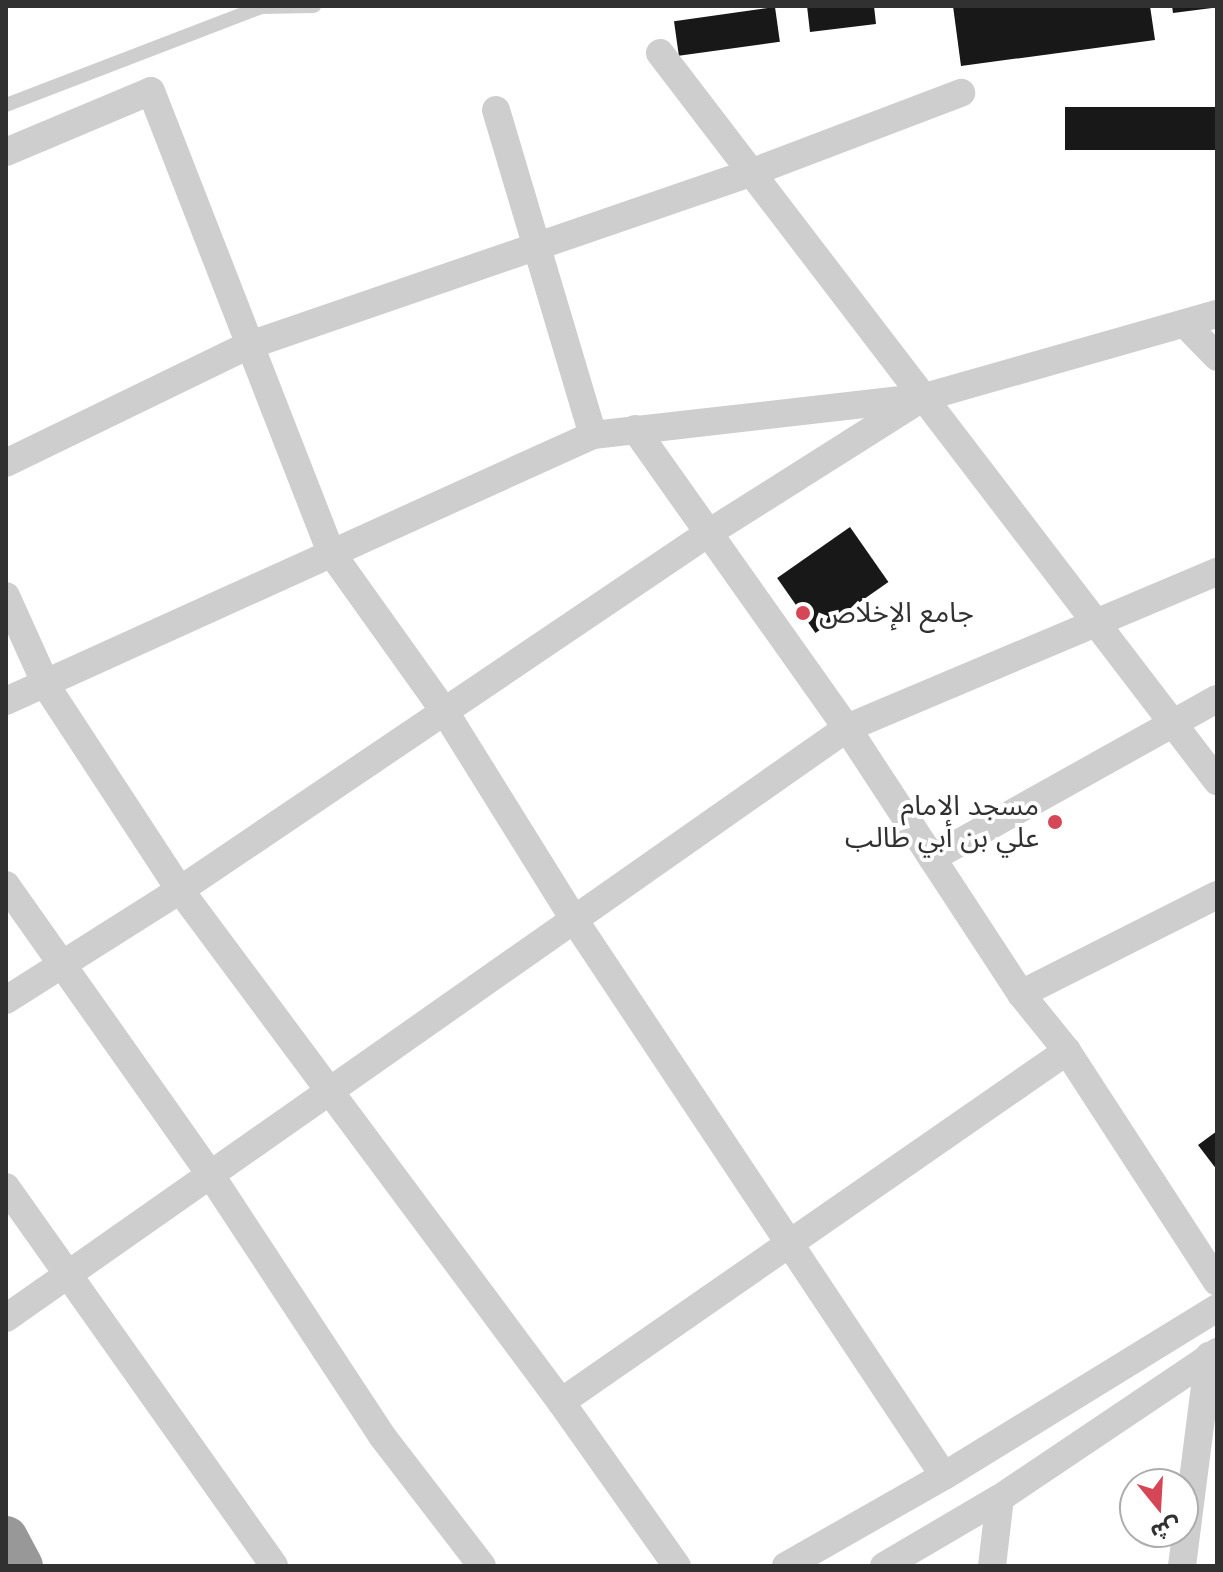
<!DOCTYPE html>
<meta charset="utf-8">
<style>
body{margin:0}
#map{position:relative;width:1223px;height:1572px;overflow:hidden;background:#fff;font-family:Arial,"Noto Sans Arabic",sans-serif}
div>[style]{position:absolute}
.building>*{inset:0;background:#181818;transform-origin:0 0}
.lane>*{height:14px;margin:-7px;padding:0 7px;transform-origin:7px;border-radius:7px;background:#cecece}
.street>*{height:28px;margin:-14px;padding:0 14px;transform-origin:14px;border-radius:14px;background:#cecece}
.highway>*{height:44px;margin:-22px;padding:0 22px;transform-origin:22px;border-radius:22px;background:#989898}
.dots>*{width:22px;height:22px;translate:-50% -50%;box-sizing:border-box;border:4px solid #fff;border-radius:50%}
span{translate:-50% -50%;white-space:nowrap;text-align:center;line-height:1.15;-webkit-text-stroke:8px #fff;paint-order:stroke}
.poi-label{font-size:28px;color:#313131}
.left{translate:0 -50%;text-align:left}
.right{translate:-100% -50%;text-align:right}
.frame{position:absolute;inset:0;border:8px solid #313131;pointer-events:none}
.north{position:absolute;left:1119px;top:1468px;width:80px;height:80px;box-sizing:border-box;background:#fff;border:2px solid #adadad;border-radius:50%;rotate:162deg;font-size:22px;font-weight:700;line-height:32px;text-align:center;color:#313131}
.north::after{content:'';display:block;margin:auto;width:28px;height:36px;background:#d54656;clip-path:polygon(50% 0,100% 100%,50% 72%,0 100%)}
</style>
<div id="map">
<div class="building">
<div style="clip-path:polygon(807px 6px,874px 6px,876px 24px,810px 32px)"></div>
<div style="clip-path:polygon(953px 6px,1150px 6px,1155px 40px,961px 66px)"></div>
<div style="clip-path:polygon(1172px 6px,1212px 6px,1212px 8px,1173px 13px)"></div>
<div style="left:775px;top:7px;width:35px;height:102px;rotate:82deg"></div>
<div style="left:1217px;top:107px;width:43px;height:152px;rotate:90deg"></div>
<div style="left:850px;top:527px;width:67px;height:89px;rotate:55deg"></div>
<div style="clip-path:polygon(1217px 1131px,1217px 1170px,1198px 1145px)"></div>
</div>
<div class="lane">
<div style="left:6px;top:105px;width:273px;rotate:-21deg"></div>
<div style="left:261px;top:7px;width:53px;rotate:-1.1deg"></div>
</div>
<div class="street">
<div style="left:660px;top:53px;width:917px;rotate:52.58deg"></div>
<div style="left:496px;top:110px;width:339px;rotate:73.4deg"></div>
<div style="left:6px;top:152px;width:157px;rotate:-22.8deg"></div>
<div style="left:151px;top:91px;width:494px;rotate:68.7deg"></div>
<div style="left:330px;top:551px;width:198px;rotate:54.5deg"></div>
<div style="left:445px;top:712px;width:243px;rotate:58.1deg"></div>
<div style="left:573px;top:918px;width:670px;rotate:56.38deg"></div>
<div style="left:1187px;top:326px;width:43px;rotate:45.9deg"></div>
<div style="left:635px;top:429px;width:367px;rotate:54.7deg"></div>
<div style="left:847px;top:728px;width:318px;rotate:56.8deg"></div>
<div style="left:6px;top:463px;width:268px;rotate:-25.9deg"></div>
<div style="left:247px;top:346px;width:532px;rotate:-18.98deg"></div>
<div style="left:750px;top:173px;width:226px;rotate:-20.8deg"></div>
<div style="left:6px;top:596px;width:100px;rotate:65.7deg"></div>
<div style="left:47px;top:687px;width:243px;rotate:56.8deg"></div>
<div style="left:180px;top:890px;width:638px;rotate:53.35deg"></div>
<div style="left:6px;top:701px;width:644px;rotate:-24.38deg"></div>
<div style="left:593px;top:435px;width:334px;rotate:-6.5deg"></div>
<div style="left:925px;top:397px;width:304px;rotate:-15.9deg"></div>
<div style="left:932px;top:858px;width:326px;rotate:-29.2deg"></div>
<div style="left:6px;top:885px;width:354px;rotate:54.8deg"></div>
<div style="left:210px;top:1174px;width:313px;rotate:56.7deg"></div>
<div style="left:382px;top:1436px;width:164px;rotate:52.4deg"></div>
<div style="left:6px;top:1000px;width:206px;rotate:-32.3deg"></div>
<div style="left:180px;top:890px;width:636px;rotate:-34.04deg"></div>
<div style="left:707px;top:534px;width:249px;rotate:-32.3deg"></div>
<div style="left:1067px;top:1051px;width:275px;rotate:57deg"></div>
<div style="left:6px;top:1187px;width:464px;rotate:54.7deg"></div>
<div style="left:6px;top:1318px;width:1027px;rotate:-35.05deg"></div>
<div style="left:847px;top:728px;width:402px;rotate:-22.9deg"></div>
<div style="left:677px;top:1566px;width:201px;rotate:-125.3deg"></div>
<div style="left:561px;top:1402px;width:616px;rotate:-34.75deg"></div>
<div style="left:1067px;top:1051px;width:73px;rotate:-128.9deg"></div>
<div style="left:1021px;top:994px;width:220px;rotate:-26.8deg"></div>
<div style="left:786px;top:1566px;width:182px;rotate:-29.7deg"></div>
<div style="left:944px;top:1476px;width:321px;rotate:-31.6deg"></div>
<div style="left:884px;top:1566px;width:134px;rotate:-30.4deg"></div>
<div style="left:1000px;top:1498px;width:262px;rotate:-33.9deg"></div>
<div style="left:992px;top:1566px;width:68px;rotate:-83.3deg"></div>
<div style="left:1182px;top:1566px;width:212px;rotate:-82.7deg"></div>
</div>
<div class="highway">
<div style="left:6px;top:1538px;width:32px;rotate:62deg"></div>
</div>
<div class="dots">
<div style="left:803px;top:613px;background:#d54656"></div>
<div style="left:1055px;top:822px;background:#d54656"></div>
</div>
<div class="poi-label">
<span class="left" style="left:819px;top:613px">جامع الإخلاص</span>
<span class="right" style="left:1039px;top:822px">مسجد الامام<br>علي بن أبي طالب</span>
</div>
<div class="frame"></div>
<div class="north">ش</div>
</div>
